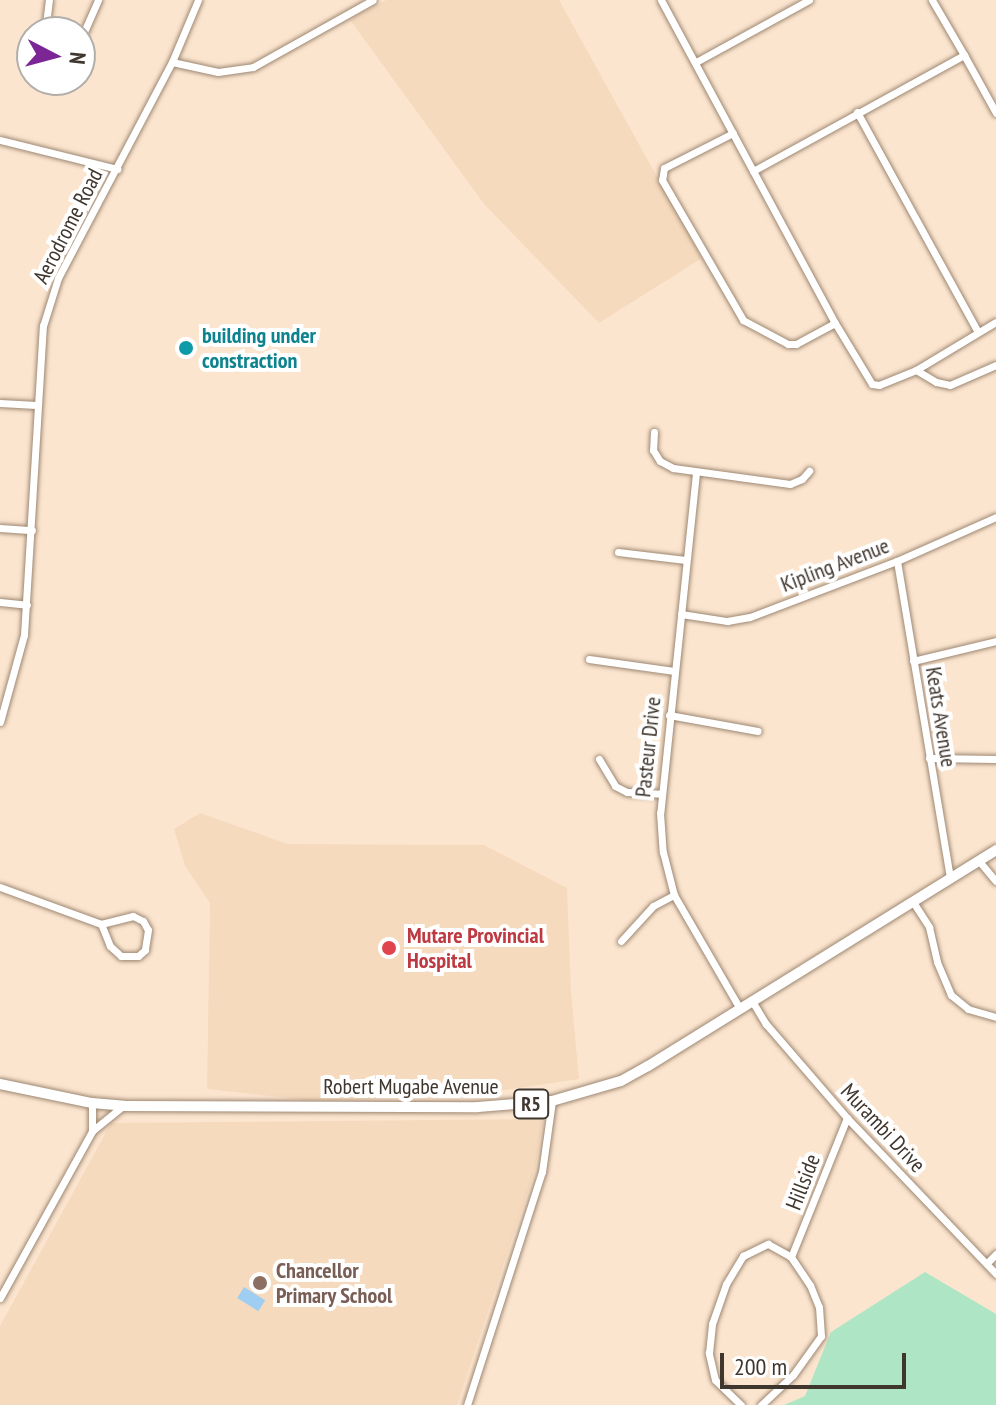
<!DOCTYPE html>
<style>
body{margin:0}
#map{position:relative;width:996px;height:1405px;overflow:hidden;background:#fce5cf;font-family:"PT Sans Narrow",sans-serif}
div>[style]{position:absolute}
.built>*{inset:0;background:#f6dabe}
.green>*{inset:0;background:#aee6c5}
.water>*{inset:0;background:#a0cef2;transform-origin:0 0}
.roads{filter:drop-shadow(0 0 2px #9d8873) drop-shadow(0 0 2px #9d8873)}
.minor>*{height:7px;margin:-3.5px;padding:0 3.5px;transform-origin:3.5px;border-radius:3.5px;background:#fff}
.highway>*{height:10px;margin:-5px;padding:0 5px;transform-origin:5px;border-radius:5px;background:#fff}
.dots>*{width:22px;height:22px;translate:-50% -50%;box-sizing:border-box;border:4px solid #fff;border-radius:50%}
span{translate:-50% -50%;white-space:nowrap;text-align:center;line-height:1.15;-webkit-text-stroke:8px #fff;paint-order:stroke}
.shield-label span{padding:2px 6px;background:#fff;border:2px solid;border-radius:6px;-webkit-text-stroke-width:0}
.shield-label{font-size:20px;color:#3f362e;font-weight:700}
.street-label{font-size:22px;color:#3f362e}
.culture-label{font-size:22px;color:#0d838f;font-weight:700}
.left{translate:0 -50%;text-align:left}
.health-label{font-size:22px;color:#be3a42;font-weight:700}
.education-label{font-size:22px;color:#785e54;font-weight:700}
.north{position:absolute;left:16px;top:16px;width:80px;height:80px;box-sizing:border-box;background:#fff;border:2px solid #b2afab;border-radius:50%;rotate:96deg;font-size:22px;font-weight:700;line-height:32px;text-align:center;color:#3f362e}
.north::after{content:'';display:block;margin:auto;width:28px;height:36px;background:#7c2695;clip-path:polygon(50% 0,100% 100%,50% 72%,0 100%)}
.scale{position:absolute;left:720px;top:1353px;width:186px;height:36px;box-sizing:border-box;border:4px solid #3f362e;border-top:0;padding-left:10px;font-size:24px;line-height:28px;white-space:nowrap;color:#3f362e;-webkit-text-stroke:6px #fff;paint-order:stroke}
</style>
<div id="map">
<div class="built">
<div style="clip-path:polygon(386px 0,559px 0,702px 258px,599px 323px,484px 204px,350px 20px)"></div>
<div style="clip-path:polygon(200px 813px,288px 844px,484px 845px,567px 888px,571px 992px,579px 1079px,471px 1095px,314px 1101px,207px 1089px,210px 903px,185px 866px,174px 829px)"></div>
<div style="clip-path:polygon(543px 1119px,535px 1170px,457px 1405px,0 1405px,0 1326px,111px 1123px)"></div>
</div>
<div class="green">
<div style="clip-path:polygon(925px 1272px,996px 1314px,996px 1405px,784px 1405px,805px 1396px,831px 1332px)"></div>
</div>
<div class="water">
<div style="left:244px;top:1287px;width:25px;height:13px;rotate:32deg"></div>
</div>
<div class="roads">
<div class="minor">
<div style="left:661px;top:0;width:367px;rotate:61.7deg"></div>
<div style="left:835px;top:323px;width:71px;rotate:58.8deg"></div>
<div style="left:872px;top:384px;width:7px;rotate:8deg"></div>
<div style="left:879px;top:385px;width:40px;rotate:-22deg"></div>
<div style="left:916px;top:370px;width:93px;rotate:-31deg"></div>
<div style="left:932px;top:0;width:64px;rotate:59.8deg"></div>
<div style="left:45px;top:32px;width:32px;rotate:-83deg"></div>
<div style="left:80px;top:41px;width:45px;rotate:-66.3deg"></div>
<div style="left:172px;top:62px;width:47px;rotate:12.3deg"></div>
<div style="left:218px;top:72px;width:35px;rotate:-8deg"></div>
<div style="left:253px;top:67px;width:137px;rotate:-29.2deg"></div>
<div style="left:696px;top:62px;width:129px;rotate:-28.8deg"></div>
<div style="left:857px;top:112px;width:251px;rotate:61.2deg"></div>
<div style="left:733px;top:133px;width:77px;rotate:153.1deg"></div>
<div style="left:664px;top:168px;width:12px;rotate:99deg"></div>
<div style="left:662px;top:180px;width:162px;rotate:59.9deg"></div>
<div style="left:743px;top:320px;width:51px;rotate:28.1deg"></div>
<div style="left:788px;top:344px;width:8px"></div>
<div style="left:796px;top:344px;width:44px;rotate:-28.3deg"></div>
<div style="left:0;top:140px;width:121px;rotate:13.9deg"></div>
<div style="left:753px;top:171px;width:241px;rotate:-28.8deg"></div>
<div style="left:964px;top:55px;width:66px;rotate:61.1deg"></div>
<div style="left:916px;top:370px;width:23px;rotate:31deg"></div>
<div style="left:936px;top:382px;width:14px;rotate:12deg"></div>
<div style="left:950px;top:385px;width:50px;rotate:-23.5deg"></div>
<div style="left:0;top:403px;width:36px;rotate:3deg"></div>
<div style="left:654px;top:432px;width:18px;rotate:93deg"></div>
<div style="left:653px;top:450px;width:13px;rotate:58deg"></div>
<div style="left:660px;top:461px;width:15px;rotate:28deg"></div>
<div style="left:673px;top:468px;width:118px;rotate:7.8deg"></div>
<div style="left:790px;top:484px;width:13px;rotate:-23deg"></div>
<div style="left:802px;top:479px;width:11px;rotate:-49deg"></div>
<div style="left:696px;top:473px;width:342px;rotate:96deg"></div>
<div style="left:660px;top:813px;width:39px;rotate:86deg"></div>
<div style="left:663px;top:852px;width:44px;rotate:75.7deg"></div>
<div style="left:674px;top:895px;width:129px;rotate:59.9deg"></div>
<div style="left:0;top:528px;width:32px;rotate:4deg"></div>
<div style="left:618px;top:552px;width:68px;rotate:6.7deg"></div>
<div style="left:897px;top:561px;width:322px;rotate:80.5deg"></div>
<div style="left:0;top:602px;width:27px;rotate:6deg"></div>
<div style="left:681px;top:614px;width:47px;rotate:8.7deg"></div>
<div style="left:727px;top:621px;width:23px;rotate:-10deg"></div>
<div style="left:750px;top:617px;width:157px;rotate:-20.9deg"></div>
<div style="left:897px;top:561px;width:108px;rotate:-24deg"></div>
<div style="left:589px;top:659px;width:86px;rotate:8deg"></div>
<div style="left:913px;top:661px;width:85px;rotate:-13.5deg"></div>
<div style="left:669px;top:715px;width:90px;rotate:10.2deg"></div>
<div style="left:0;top:722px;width:90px;rotate:-74.6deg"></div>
<div style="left:24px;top:635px;width:310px;rotate:-86.5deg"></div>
<div style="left:43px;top:326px;width:50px;rotate:-72.6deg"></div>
<div style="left:58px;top:278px;width:244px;rotate:-62.2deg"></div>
<div style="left:172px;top:62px;width:67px;rotate:-67.2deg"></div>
<div style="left:929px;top:758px;width:67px;rotate:0.9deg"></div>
<div style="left:599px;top:759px;width:31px;rotate:59deg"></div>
<div style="left:615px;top:786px;width:13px;rotate:27deg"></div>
<div style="left:627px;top:792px;width:34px;rotate:3deg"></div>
<div style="left:979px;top:861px;width:26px;rotate:50deg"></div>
<div style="left:0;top:887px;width:108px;rotate:20.1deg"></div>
<div style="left:101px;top:924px;width:33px;rotate:-14deg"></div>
<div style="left:133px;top:916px;width:11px;rotate:27deg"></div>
<div style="left:143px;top:921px;width:10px;rotate:61deg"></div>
<div style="left:148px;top:930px;width:20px;rotate:99deg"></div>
<div style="left:145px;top:950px;width:9px;rotate:139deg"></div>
<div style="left:138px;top:956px;width:17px;rotate:180deg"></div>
<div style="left:121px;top:956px;width:15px;rotate:-138deg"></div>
<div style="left:110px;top:946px;width:24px;rotate:-112deg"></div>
<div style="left:913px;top:902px;width:30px;rotate:57deg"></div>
<div style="left:929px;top:927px;width:36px;rotate:77deg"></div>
<div style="left:937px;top:962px;width:36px;rotate:67deg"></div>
<div style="left:951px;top:995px;width:22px;rotate:39deg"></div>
<div style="left:968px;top:1009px;width:29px;rotate:16deg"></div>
<div style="left:621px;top:941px;width:47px;rotate:-47.6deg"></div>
<div style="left:653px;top:906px;width:24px;rotate:-28deg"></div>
<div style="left:752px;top:1001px;width:27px;rotate:59deg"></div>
<div style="left:766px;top:1024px;width:124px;rotate:49.2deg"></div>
<div style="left:847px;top:1118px;width:216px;rotate:46.3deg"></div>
<div style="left:92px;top:1103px;width:28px;rotate:90deg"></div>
<div style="left:791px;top:1257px;width:150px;rotate:-68.1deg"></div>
<div style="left:987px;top:1263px;width:13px;rotate:-45deg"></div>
<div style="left:0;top:1298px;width:191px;rotate:-61.1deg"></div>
<div style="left:92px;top:1131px;width:40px;rotate:-39deg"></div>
<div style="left:467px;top:1405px;width:245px;rotate:-72.2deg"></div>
<div style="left:542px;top:1172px;width:72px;rotate:-82deg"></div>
<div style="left:741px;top:1405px;width:36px;rotate:-136deg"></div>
<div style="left:715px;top:1380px;width:28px;rotate:-103deg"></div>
<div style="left:709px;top:1353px;width:29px;rotate:-84deg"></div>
<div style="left:712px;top:1324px;width:42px;rotate:-70.7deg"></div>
<div style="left:726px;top:1284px;width:33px;rotate:-59deg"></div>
<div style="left:743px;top:1256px;width:28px;rotate:-26deg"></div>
<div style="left:768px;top:1244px;width:26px;rotate:29deg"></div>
<div style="left:791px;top:1257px;width:34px;rotate:56deg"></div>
<div style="left:810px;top:1285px;width:24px;rotate:68deg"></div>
<div style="left:819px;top:1307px;width:29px;rotate:86deg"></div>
<div style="left:821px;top:1336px;width:48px;rotate:125.7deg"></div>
<div style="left:793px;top:1375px;width:44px;rotate:136.8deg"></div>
</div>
<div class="highway">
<div style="left:0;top:1084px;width:94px;rotate:11.7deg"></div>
<div style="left:92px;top:1103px;width:32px;rotate:5deg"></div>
<div style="left:124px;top:1106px;width:354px;rotate:0.2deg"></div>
<div style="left:478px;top:1107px;width:74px;rotate:-4.6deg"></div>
<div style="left:552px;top:1101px;width:72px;rotate:-16.2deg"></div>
<div style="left:621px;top:1081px;width:31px;rotate:-29deg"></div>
<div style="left:648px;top:1066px;width:410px;rotate:-31.8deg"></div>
</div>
</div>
<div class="dots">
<div style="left:186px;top:348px;background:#0f9aa8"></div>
<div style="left:389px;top:948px;background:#e0444e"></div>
<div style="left:260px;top:1283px;background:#8d6e63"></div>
</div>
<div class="shield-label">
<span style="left:531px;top:1104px">R5</span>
</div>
<div class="street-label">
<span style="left:68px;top:226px;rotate:-63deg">Aerodrome Road</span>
<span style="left:835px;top:565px;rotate:-21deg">Kipling Avenue</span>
<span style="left:941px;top:717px;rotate:81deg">Keats Avenue</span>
<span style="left:648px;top:747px;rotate:-84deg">Pasteur Drive</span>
<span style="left:411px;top:1087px">Robert Mugabe Avenue</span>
<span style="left:883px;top:1128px;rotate:47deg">Murambi Drive</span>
<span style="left:803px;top:1182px;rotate:-69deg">Hillside</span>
</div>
<div class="culture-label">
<span class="left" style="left:202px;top:348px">building under<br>constraction</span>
</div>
<div class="health-label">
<span class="left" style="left:407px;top:948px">Mutare Provincial<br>Hospital</span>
</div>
<div class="education-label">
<span class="left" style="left:276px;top:1283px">Chancellor<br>Primary School</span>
</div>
<div class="north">N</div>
<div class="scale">200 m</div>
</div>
